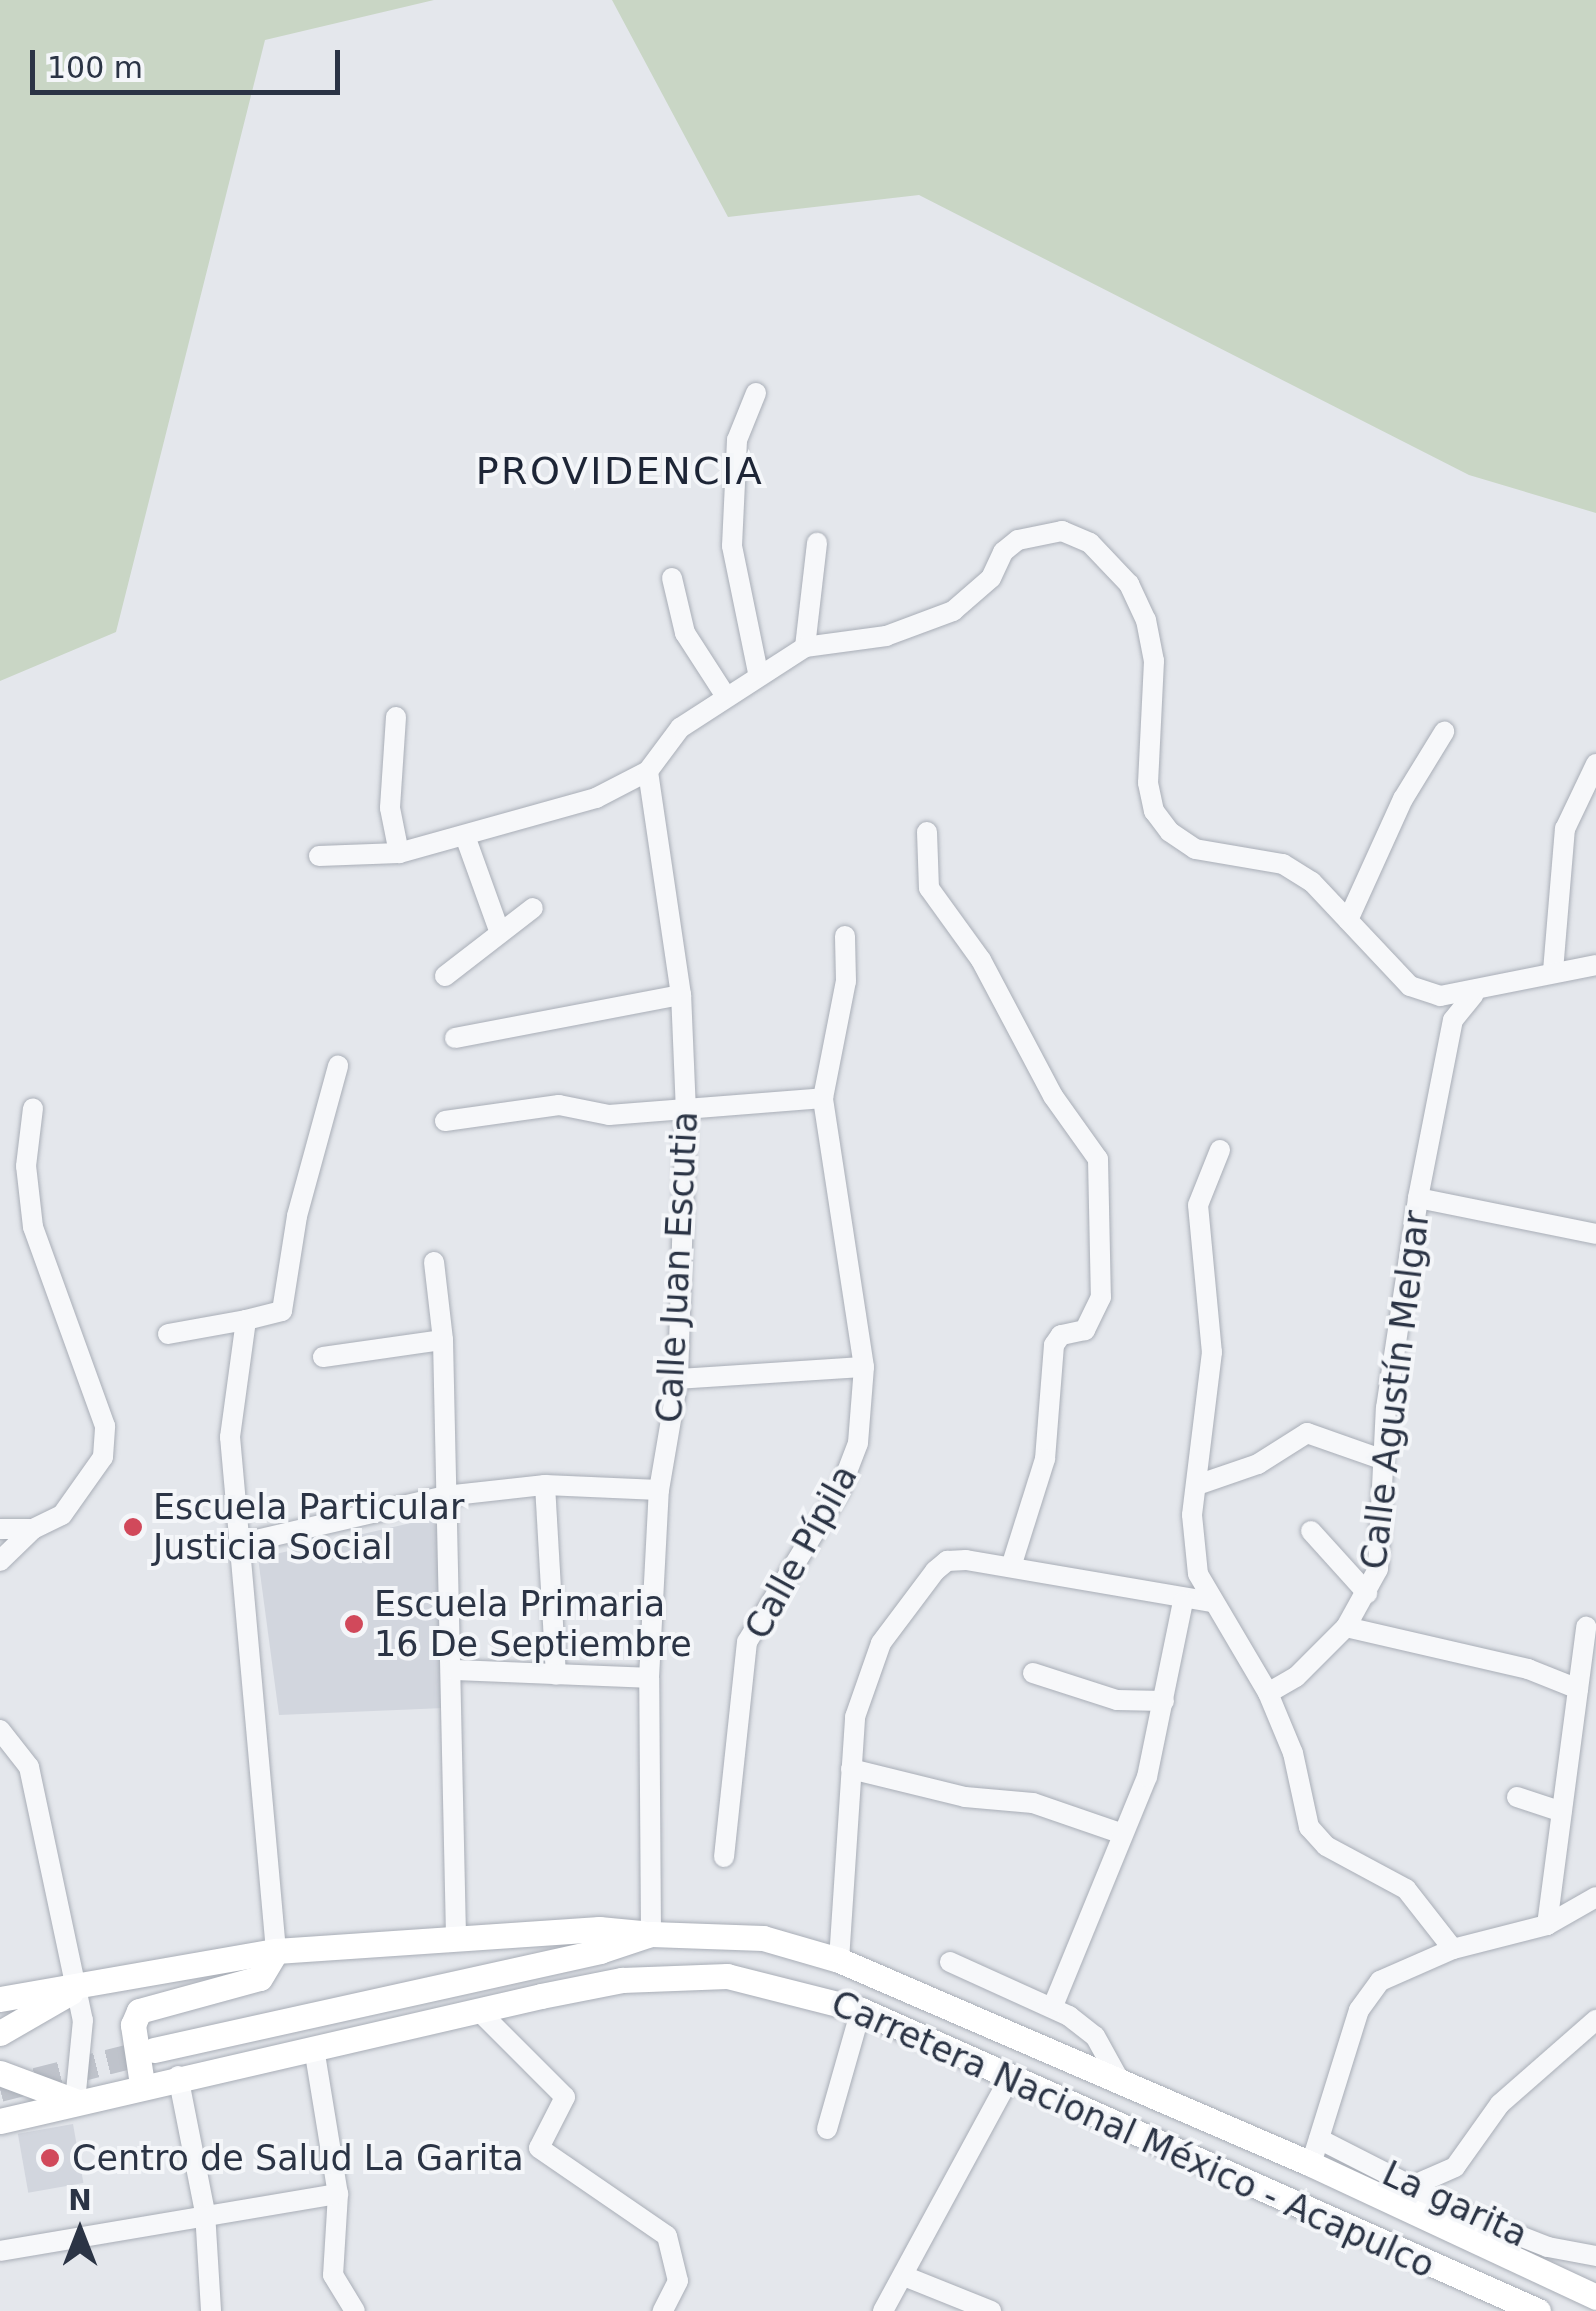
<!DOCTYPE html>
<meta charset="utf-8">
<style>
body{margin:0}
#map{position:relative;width:1596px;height:2311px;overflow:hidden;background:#e4e7ec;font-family:"DejaVu Sans",sans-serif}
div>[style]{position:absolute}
.built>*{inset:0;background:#d2d6de;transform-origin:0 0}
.green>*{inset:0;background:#c9d6c5}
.major-tunnel>*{height:25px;margin-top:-12.5px;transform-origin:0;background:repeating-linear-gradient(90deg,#bfc3cb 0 25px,transparent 0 37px)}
.roads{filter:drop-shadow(0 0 2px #a9aeb7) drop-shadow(0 0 2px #a9aeb7)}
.minor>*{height:20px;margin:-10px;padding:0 10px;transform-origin:10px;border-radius:10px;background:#f7f8fa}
.major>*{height:25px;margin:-12.5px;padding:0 12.5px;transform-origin:12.5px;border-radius:12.5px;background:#fff}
.dots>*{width:28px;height:28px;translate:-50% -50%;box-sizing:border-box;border:5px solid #f4f6f9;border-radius:50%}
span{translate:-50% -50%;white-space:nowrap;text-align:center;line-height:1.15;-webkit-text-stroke:8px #f4f6f9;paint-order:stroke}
.street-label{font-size:35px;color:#2b3445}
.poi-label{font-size:35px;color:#2b3445}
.left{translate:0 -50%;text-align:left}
.neighbourhood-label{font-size:38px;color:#1d2536;letter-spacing:2.5px}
.north{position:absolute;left:30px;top:2181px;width:100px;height:100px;-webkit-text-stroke:8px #f4f6f9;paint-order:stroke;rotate:0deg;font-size:28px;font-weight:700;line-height:40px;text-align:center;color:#2b3445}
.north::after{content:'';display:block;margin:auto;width:35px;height:45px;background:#2b3445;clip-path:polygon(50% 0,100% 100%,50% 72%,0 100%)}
.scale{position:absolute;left:30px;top:50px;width:310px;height:45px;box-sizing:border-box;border:5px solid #2b3445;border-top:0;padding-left:12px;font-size:30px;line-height:35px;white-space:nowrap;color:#2b3445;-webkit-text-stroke:8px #f4f6f9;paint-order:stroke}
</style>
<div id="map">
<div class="built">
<div style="clip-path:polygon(437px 1517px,444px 1708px,279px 1715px,258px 1558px)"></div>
<div style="left:73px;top:2124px;width:60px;height:56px;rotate:80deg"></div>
</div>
<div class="green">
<div style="clip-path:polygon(0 0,434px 0,265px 40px,116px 632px,0 681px)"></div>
<div style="clip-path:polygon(612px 0,1596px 0,1596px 513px,1469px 475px,919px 195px,728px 217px)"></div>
</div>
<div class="major-tunnel">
<div style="left:0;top:2089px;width:159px;rotate:-14.2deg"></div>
</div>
<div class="roads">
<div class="minor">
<div style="left:756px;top:393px;width:51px;rotate:112deg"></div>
<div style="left:737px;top:440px;width:106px;rotate:92.7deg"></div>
<div style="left:732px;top:546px;width:130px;rotate:78.4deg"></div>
<div style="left:672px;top:578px;width:57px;rotate:76.7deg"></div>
<div style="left:685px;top:633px;width:74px;rotate:57.2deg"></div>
<div style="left:805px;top:647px;width:105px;rotate:-83.4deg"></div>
<div style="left:396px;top:717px;width:91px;rotate:93.8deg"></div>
<div style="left:390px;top:808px;width:46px;rotate:78.7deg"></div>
<div style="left:927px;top:832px;width:56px;rotate:88deg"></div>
<div style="left:929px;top:888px;width:89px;rotate:54.2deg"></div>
<div style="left:981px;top:960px;width:154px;rotate:62.1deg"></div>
<div style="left:1053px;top:1096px;width:77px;rotate:54.5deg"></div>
<div style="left:1098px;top:1159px;width:138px;rotate:88.8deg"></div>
<div style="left:1101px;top:1297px;width:37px;rotate:116deg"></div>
<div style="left:1085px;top:1330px;width:25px;rotate:168deg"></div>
<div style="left:1061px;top:1335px;width:12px;rotate:125deg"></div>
<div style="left:1054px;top:1345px;width:114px;rotate:94.5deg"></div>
<div style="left:1045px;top:1459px;width:113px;rotate:107.5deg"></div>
<div style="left:465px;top:836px;width:103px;rotate:70.2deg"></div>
<div style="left:319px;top:856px;width:80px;rotate:-2.1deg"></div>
<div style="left:399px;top:853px;width:205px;rotate:-15.6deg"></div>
<div style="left:596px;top:798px;width:59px;rotate:-27.4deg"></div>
<div style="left:1348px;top:920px;width:133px;rotate:-65.6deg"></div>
<div style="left:1403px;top:799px;width:79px;rotate:-58.5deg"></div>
<div style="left:1553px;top:971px;width:143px;rotate:-85.2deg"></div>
<div style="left:1565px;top:829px;width:72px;rotate:-64.5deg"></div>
<div style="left:445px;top:976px;width:111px;rotate:-37.7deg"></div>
<div style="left:455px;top:1038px;width:230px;rotate:-10.8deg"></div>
<div style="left:445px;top:1121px;width:115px;rotate:-8deg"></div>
<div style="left:559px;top:1105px;width:51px;rotate:11.3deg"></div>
<div style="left:609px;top:1115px;width:215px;rotate:-4.5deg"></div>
<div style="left:1220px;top:1150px;width:59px;rotate:111.8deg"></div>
<div style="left:1198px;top:1205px;width:148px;rotate:84.6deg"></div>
<div style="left:1212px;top:1352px;width:164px;rotate:97deg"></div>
<div style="left:1192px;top:1515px;width:59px;rotate:84.2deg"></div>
<div style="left:1198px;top:1574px;width:138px;rotate:59.5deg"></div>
<div style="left:1268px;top:1693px;width:65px;rotate:67.4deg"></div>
<div style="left:1293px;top:1753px;width:76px;rotate:77.8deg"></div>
<div style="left:1309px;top:1827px;width:25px;rotate:48deg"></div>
<div style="left:1326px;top:1846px;width:91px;rotate:28.3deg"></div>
<div style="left:1406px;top:1889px;width:76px;rotate:51.9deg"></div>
<div style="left:1418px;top:1198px;width:182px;rotate:11.4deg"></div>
<div style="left:434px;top:1262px;width:79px;rotate:83.4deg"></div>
<div style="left:443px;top:1340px;width:598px;rotate:88.75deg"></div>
<div style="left:168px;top:1334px;width:79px;rotate:-10.2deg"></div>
<div style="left:323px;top:1357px;width:121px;rotate:-8.1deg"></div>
<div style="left:678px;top:1379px;width:186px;rotate:-3.7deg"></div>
<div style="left:545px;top:1485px;width:190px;rotate:86.7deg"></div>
<div style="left:1197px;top:1485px;width:65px;rotate:-19deg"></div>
<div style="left:1258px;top:1464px;width:58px;rotate:-32.3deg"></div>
<div style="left:1307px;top:1433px;width:78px;rotate:19.4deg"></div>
<div style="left:0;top:1529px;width:33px"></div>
<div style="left:1311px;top:1531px;width:84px;rotate:47.9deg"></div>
<div style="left:239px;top:1544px;width:212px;rotate:-13.1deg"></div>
<div style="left:445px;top:1496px;width:101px;rotate:-6.3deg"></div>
<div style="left:545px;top:1485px;width:114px;rotate:2.5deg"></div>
<div style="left:0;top:1561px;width:46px;rotate:-44.1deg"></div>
<div style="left:33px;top:1529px;width:32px;rotate:-26deg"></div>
<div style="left:62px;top:1515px;width:71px;rotate:-54.7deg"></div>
<div style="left:103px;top:1457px;width:31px;rotate:-86deg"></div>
<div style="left:105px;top:1426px;width:212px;rotate:-109.9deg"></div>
<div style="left:33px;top:1227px;width:61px;rotate:-96.5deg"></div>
<div style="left:26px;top:1166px;width:58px;rotate:-83.1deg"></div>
<div style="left:1346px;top:1627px;width:187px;rotate:13deg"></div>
<div style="left:1528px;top:1669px;width:54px;rotate:21.8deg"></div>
<div style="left:453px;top:1670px;width:196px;rotate:2.3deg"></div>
<div style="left:1033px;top:1673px;width:88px;rotate:17.8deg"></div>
<div style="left:1117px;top:1700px;width:47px;rotate:1.2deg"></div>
<div style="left:1268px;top:1693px;width:32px;rotate:-30deg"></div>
<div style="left:1296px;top:1677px;width:71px;rotate:-45deg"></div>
<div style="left:1346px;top:1627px;width:66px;rotate:-61.1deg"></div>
<div style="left:1378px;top:1569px;width:161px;rotate:-87.2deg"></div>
<div style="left:1386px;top:1408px;width:212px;rotate:-81.3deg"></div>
<div style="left:1418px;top:1198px;width:181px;rotate:-78.9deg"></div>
<div style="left:1453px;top:1020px;width:33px;rotate:-51deg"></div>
<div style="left:0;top:1730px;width:47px;rotate:51.9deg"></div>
<div style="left:29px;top:1767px;width:259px;rotate:78deg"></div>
<div style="left:83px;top:2020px;width:81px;rotate:95.6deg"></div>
<div style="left:851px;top:1769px;width:117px;rotate:13.8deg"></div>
<div style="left:965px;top:1797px;width:68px;rotate:5deg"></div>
<div style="left:1033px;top:1803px;width:92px;rotate:19deg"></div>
<div style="left:1517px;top:1797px;width:47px;rotate:18.4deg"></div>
<div style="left:724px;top:1857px;width:216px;rotate:-83.9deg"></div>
<div style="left:747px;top:1642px;width:178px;rotate:-58.5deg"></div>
<div style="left:840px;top:1490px;width:50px;rotate:-69deg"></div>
<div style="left:858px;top:1443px;width:76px;rotate:-85.5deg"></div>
<div style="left:864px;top:1367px;width:272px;rotate:-98.7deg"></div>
<div style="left:823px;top:1098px;width:119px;rotate:-78.9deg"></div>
<div style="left:846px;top:981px;width:45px;rotate:-91.3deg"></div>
<div style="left:1547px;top:1925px;width:301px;rotate:-82.5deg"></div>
<div style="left:651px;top:1934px;width:256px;rotate:-90.4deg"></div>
<div style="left:649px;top:1678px;width:188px;rotate:-87deg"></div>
<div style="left:659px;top:1490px;width:113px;rotate:-80.3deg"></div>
<div style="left:678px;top:1379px;width:267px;rotate:-88.3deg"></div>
<div style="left:686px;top:1112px;width:117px;rotate:-92.4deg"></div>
<div style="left:681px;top:995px;width:226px;rotate:-98.4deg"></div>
<div style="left:648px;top:771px;width:54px;rotate:-53.3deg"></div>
<div style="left:680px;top:728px;width:149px;rotate:-32.9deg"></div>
<div style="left:805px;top:647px;width:82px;rotate:-7.7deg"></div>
<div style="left:886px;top:636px;width:72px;rotate:-20.5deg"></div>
<div style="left:953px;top:611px;width:50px;rotate:-41deg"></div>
<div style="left:991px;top:578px;width:29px;rotate:-65deg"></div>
<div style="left:1003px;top:552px;width:19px;rotate:-39deg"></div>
<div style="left:1018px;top:540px;width:45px;rotate:-11.6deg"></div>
<div style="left:1062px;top:531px;width:30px;rotate:23deg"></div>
<div style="left:1090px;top:543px;width:57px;rotate:46.4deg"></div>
<div style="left:1129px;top:584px;width:40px;rotate:65deg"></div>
<div style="left:1146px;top:620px;width:42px;rotate:79deg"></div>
<div style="left:1154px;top:661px;width:122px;rotate:92.8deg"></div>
<div style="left:1148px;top:783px;width:29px;rotate:78deg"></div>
<div style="left:1154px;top:811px;width:26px;rotate:53deg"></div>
<div style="left:1170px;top:832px;width:30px;rotate:34deg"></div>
<div style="left:1195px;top:849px;width:89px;rotate:9.7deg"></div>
<div style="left:1283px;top:864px;width:34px;rotate:32deg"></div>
<div style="left:1312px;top:882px;width:143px;rotate:46.7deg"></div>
<div style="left:1410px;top:986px;width:32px;rotate:18deg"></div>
<div style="left:1440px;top:996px;width:159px;rotate:-11.2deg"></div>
<div style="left:276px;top:1951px;width:516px;rotate:-95.11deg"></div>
<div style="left:230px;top:1437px;width:118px;rotate:-82.2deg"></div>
<div style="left:246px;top:1320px;width:37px;rotate:-14deg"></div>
<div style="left:282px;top:1311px;width:96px;rotate:-81deg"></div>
<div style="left:297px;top:1216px;width:156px;rotate:-74.7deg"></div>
<div style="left:839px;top:1960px;width:244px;rotate:-86.2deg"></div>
<div style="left:855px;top:1717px;width:78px;rotate:-70.6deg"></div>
<div style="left:881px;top:1643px;width:90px;rotate:-53.1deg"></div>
<div style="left:935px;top:1571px;width:16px;rotate:-40deg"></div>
<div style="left:947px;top:1561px;width:19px;rotate:-3deg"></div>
<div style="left:966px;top:1560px;width:250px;rotate:9.7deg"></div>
<div style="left:950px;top:1962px;width:131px;rotate:24.4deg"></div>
<div style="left:1069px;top:2016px;width:33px;rotate:38deg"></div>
<div style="left:1095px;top:2036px;width:56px;rotate:61.1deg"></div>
<div style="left:1053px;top:2006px;width:248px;rotate:-67.7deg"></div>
<div style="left:1147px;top:1777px;width:179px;rotate:-78.4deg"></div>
<div style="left:478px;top:2010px;width:123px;rotate:45deg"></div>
<div style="left:565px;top:2097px;width:57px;rotate:117deg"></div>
<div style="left:539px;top:2148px;width:155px;rotate:34.5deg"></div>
<div style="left:667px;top:2236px;width:46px;rotate:76.3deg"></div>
<div style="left:678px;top:2281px;width:34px;rotate:117deg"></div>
<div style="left:314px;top:2048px;width:148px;rotate:80.7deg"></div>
<div style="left:338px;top:2194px;width:81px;rotate:93.5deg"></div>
<div style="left:333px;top:2275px;width:42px;rotate:58.6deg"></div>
<div style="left:178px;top:2076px;width:139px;rotate:78.8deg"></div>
<div style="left:205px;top:2212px;width:99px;rotate:86.5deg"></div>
<div style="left:827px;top:2129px;width:124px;rotate:-74.1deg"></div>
<div style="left:1319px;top:2139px;width:174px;rotate:27deg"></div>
<div style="left:1474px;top:2218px;width:79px;rotate:21.4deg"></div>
<div style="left:1548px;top:2247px;width:49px;rotate:10.6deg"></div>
<div style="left:1311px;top:2164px;width:161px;rotate:-72.7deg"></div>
<div style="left:1359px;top:2010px;width:36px;rotate:-54deg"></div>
<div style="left:1380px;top:1981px;width:80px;rotate:-23.7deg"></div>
<div style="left:1453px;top:1949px;width:97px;rotate:-14.3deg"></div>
<div style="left:1547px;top:1925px;width:56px;rotate:-29.7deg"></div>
<div style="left:1412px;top:2186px;width:47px;rotate:-23.8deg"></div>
<div style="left:1455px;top:2167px;width:77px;rotate:-54.5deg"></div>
<div style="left:1500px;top:2104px;width:128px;rotate:-41.2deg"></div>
<div style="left:0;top:2251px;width:343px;rotate:-9.6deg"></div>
<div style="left:904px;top:2276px;width:94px;rotate:21.9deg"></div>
<div style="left:883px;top:2311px;width:264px;rotate:-61.5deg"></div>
</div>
<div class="major">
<div style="left:0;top:1999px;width:280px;rotate:-9.9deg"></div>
<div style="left:276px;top:1951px;width:324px;rotate:-3.9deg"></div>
<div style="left:599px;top:1929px;width:42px;rotate:5.4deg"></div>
<div style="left:0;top:2033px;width:82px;rotate:-30deg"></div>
<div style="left:154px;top:2050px;width:457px;rotate:-12.5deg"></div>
<div style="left:600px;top:1951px;width:54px;rotate:-18.4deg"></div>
<div style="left:651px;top:1934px;width:112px;rotate:2deg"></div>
<div style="left:763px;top:1938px;width:79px;rotate:16.1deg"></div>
<div style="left:839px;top:1960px;width:514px;rotate:23.37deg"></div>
<div style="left:1311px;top:2164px;width:315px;rotate:25deg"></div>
<div style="left:0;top:2073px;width:80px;rotate:20.5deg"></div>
<div style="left:142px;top:2084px;width:60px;rotate:-98.7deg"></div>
<div style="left:133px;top:2025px;width:15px;rotate:-67deg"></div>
<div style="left:139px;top:2011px;width:125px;rotate:-15.3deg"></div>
<div style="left:260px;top:1978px;width:31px;rotate:-59deg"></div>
<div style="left:0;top:2121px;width:555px;rotate:-13.01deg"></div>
<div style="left:541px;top:1996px;width:83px;rotate:-11.2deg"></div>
<div style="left:622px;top:1980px;width:105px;rotate:-2.2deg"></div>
<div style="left:727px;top:1976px;width:138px;rotate:14.2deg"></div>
<div style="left:861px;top:2010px;width:741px;rotate:23.97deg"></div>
</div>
</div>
<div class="dots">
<div style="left:133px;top:1527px;background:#d1495b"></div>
<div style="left:354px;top:1624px;background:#d1495b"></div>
<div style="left:50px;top:2158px;background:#d1495b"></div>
</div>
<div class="street-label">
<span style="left:677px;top:1267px;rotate:-87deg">Calle Juan Escutia</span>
<span style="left:1395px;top:1390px;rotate:-83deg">Calle Agustín Melgar</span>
<span style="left:801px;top:1552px;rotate:-61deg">Calle Pípila</span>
<span style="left:1133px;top:2134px;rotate:24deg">Carretera Nacional México - Acapulco</span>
<span style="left:1455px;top:2204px;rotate:25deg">La garita</span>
</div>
<div class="poi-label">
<span class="left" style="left:153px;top:1527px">Escuela Particular<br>Justicia Social</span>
<span class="left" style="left:374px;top:1624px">Escuela Primaria<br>16 De Septiembre</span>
<span class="left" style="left:72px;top:2158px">Centro de Salud La Garita</span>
</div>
<div class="neighbourhood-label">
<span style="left:620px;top:472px">PROVIDENCIA</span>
</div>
<div class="north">N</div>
<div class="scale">100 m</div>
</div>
